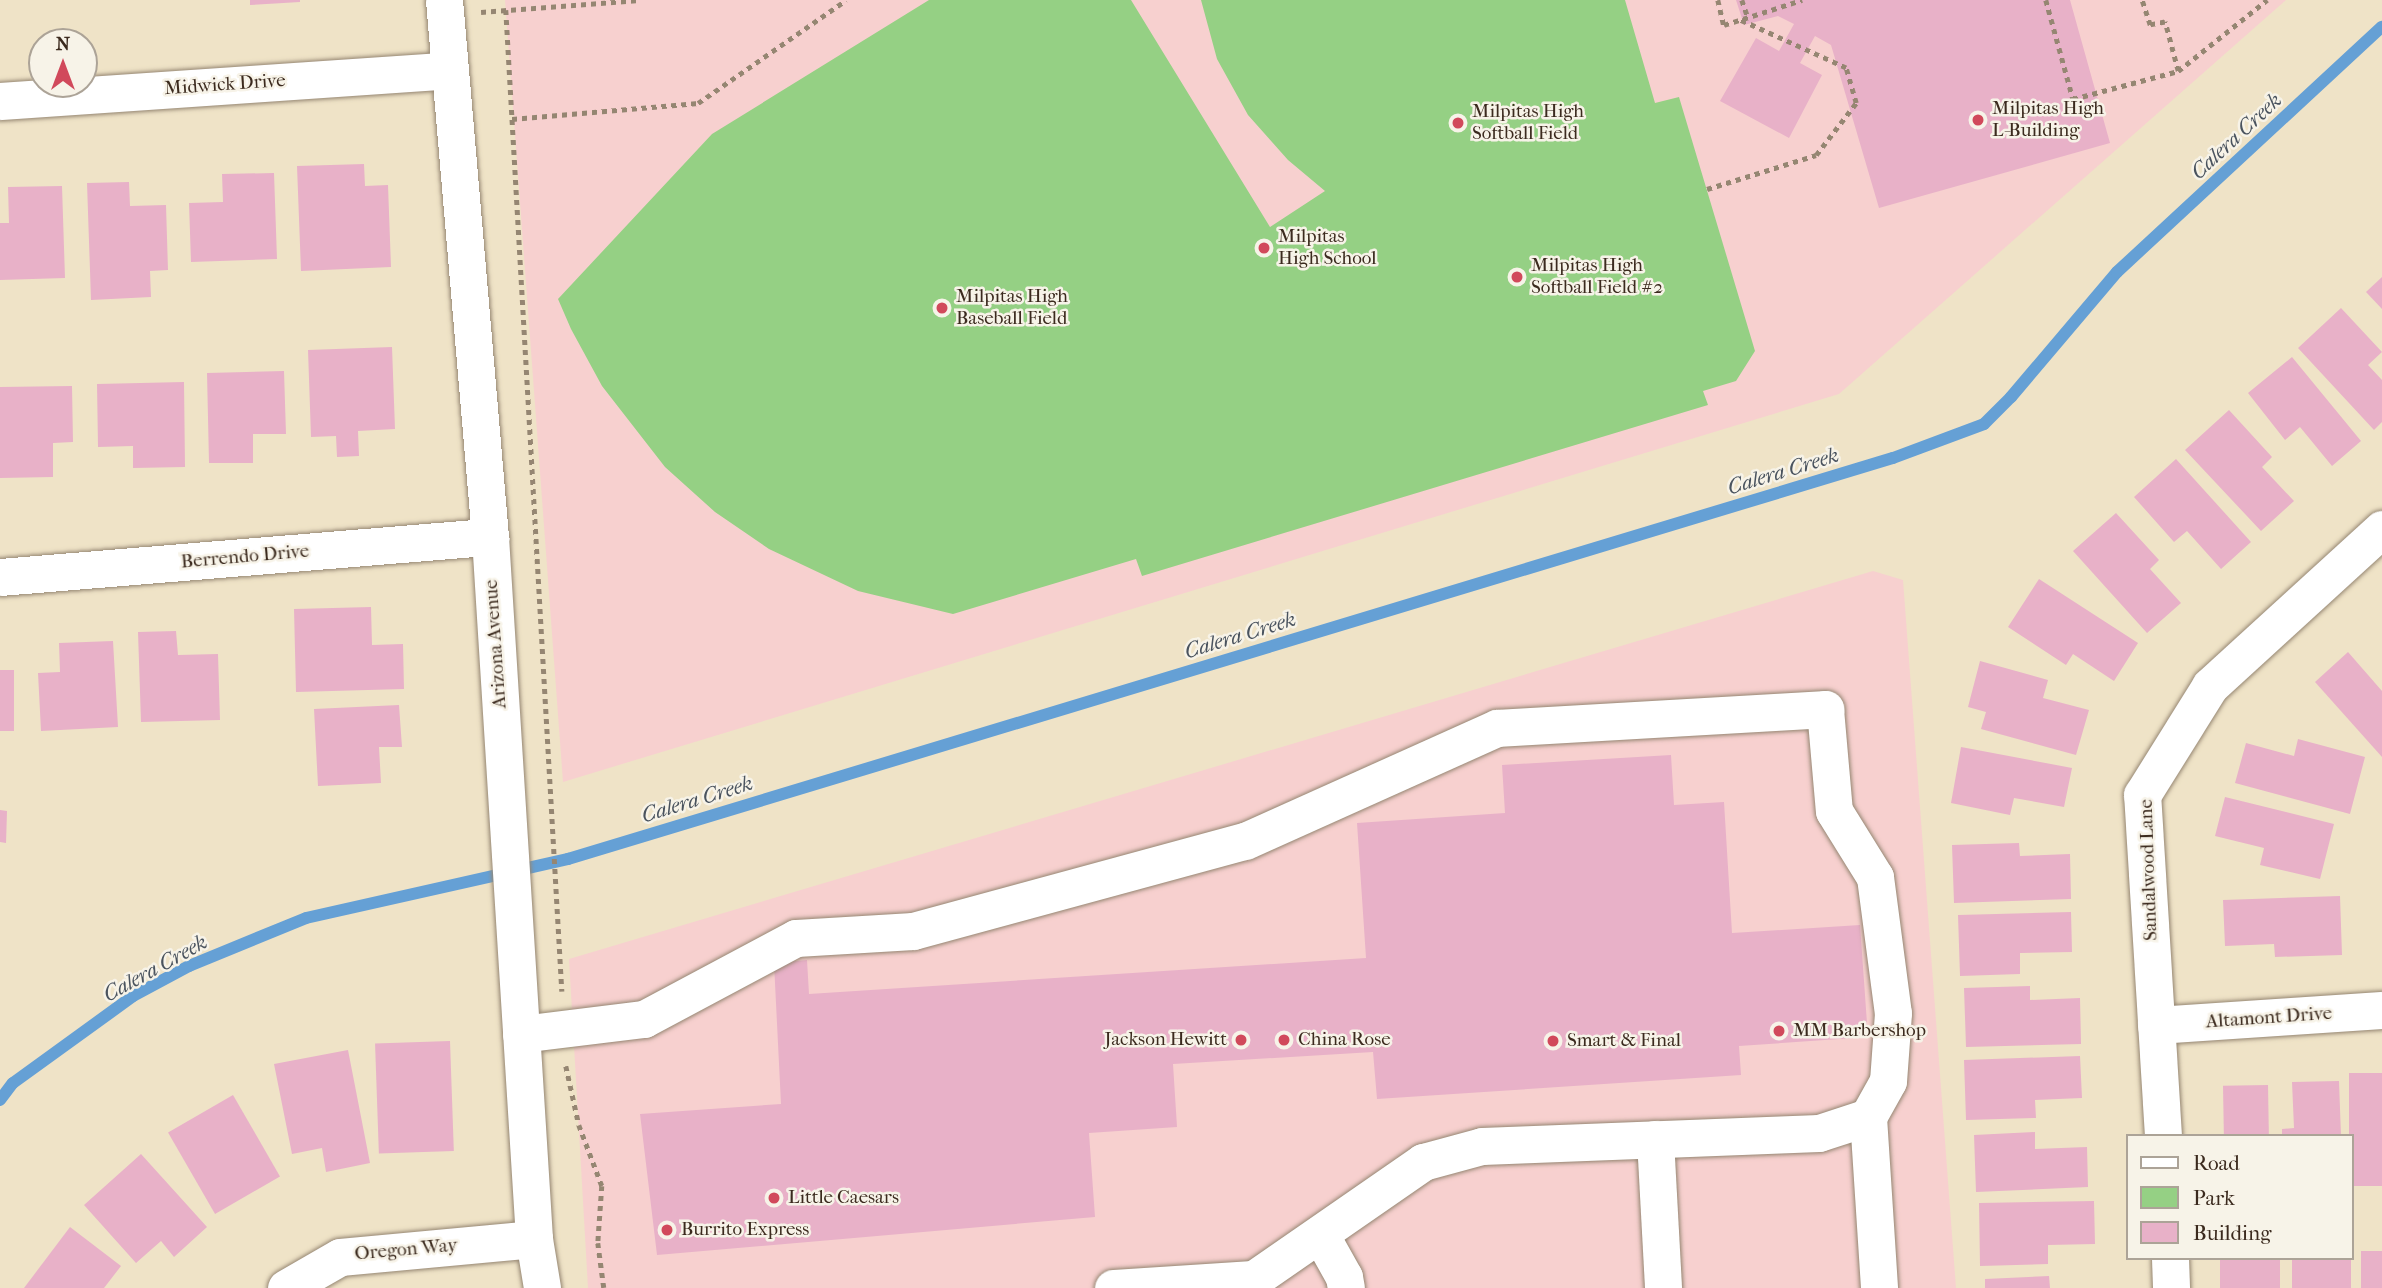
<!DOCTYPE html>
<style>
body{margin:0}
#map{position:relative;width:2382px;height:1288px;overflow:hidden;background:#efe3c7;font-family:"IM FELL French Canon",serif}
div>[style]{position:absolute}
.built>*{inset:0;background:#f7d0cf}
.green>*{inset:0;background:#95d084}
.stream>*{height:12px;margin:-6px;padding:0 6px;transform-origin:6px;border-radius:6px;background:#65a0d5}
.building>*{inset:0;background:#e8b1c8;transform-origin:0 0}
.path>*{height:4.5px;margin-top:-2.25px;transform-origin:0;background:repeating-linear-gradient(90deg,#958672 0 5px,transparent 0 10px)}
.roads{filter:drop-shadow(0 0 2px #958672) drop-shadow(0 0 2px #958672)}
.minor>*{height:37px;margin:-18.5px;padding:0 18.5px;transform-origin:18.5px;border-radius:18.5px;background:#fff}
.dots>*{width:19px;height:19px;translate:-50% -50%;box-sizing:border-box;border:4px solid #f7f3e8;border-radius:50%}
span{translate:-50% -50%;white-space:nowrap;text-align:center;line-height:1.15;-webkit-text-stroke:5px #f7f3e8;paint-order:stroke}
.street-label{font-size:19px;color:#3b2a1e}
.poi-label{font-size:19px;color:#3b2a1e}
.left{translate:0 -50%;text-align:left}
.right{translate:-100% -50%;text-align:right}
.water-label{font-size:21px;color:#4a535e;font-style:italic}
.legend{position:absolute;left:2126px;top:1134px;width:228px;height:126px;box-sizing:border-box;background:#f7f3e8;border:2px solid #aca397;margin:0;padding:9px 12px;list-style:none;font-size:21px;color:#3b2a1e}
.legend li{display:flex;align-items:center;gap:14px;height:35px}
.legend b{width:35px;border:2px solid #aca397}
.north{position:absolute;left:28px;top:28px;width:70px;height:70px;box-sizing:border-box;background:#f7f3e8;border:2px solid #aca397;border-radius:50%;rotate:0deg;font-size:19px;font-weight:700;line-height:28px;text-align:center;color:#3b2a1e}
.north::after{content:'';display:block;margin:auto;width:24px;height:32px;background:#d1495b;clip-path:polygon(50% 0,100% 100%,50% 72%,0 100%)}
</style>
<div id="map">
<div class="built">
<div style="clip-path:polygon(505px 0,2286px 0,1839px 394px,563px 782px)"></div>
<div style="clip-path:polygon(1873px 571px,1903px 580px,1956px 1288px,588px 1288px,569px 959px)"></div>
</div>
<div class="green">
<div style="clip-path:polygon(929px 0,1131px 0,1270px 227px,1325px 191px,1288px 160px,1248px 115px,1217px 59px,1201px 0,1625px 0,1655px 103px,1679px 97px,1755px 351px,1736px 381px,1703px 391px,1708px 405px,1142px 576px,1136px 559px,953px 614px,858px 591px,769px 549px,715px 512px,665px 467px,602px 386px,571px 329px,558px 299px,712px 134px)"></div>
</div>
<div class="stream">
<div style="left:0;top:1100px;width:21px;rotate:-53deg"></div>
<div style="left:13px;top:1083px;width:148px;rotate:-35.9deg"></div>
<div style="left:133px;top:996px;width:64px;rotate:-28.2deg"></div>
<div style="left:189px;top:966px;width:126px;rotate:-22.3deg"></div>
<div style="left:306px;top:918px;width:269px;rotate:-12.7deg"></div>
<div style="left:568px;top:859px;width:1384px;rotate:-16.84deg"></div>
<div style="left:1893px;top:458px;width:97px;rotate:-20.5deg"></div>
<div style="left:1984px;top:424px;width:38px;rotate:-45deg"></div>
<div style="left:2011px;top:397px;width:164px;rotate:-49.7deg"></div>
<div style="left:2117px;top:272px;width:361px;rotate:-42.8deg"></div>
</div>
<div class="building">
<div style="clip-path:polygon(250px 0,300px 0,300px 2px,250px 5px)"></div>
<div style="clip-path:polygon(1736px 0,2070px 0,2110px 143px,1879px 208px,1831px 45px,1815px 36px,1800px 63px,1822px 75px,1789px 138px,1720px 101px,1756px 38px,1779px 51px,1794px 24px,1778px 16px,1744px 25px)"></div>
<div style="clip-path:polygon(364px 164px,365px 186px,388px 185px,391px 267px,301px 271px,297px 166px)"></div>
<div style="clip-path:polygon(274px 173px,277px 259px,191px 262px,189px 203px,223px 202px,222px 174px)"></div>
<div style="clip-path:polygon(129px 182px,130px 206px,166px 205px,168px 270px,150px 271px,151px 297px,91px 300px,87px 183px)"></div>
<div style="clip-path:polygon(62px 186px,65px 278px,0 280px,0 223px,9px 223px,8px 187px)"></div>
<div style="clip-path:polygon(2382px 277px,2382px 309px,2366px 292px)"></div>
<div style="clip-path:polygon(2341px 308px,2382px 352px,2368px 365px,2382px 380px,2382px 422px,2374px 430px,2298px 348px)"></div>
<div style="clip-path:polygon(392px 347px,395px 429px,358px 431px,359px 456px,337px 457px,336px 436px,311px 437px,308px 350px)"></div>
<div style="clip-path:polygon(2292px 357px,2361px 441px,2332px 466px,2300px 427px,2285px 440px,2248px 393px)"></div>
<div style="clip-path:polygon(284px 371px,286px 434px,253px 434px,253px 463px,209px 463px,207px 373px)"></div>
<div style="clip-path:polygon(184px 382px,185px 467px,133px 468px,133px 446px,98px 447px,97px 384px)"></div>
<div style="clip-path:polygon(72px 386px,73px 442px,53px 443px,53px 477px,0 478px,0 387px)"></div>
<div style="clip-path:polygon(2229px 410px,2272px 457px,2262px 467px,2294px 501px,2261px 531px,2185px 450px)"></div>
<div style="clip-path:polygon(2176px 459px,2251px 542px,2221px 569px,2187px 531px,2174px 542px,2134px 497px)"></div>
<div style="clip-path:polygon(2116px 513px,2159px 560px,2150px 569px,2181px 603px,2147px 633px,2073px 551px)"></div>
<div style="clip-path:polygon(2039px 579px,2138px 643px,2114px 681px,2073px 654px,2066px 665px,2008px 627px)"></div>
<div style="clip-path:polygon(371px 607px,372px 645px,403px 644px,404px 689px,296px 692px,294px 609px)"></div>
<div style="clip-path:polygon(176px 631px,178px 655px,218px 654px,220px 720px,141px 722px,138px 632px)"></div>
<div style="clip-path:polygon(113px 641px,118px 727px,41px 731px,38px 673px,60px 672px,59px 643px)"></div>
<div style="clip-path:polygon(2348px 652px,2382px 691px,2382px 757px,2315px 682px)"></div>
<div style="clip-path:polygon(1980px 661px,2048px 680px,2043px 698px,2089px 710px,2076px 755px,1981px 729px,1986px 712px,1968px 707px)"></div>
<div style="left:0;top:670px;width:14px;height:61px"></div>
<div style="clip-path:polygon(399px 705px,402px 747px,379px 747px,381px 783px,318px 786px,314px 709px)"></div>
<div style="clip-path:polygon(2298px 739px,2365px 757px,2350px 814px,2235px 783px,2246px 743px,2294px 756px)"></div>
<div style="clip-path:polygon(1961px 747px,2072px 768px,2064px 807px,2014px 798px,2010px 815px,1951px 803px)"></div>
<div style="clip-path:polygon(1671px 755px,1674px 805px,1724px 802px,1732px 933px,1860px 925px,1868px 1037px,1739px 1046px,1741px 1075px,1377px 1099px,1373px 1052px,1173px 1064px,1177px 1127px,1089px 1133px,1095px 1217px,657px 1255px,640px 1114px,781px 1104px,774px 963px,807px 960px,809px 994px,1366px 958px,1357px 823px,1505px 813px,1502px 765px)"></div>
<div style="clip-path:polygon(2225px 797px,2334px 824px,2320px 879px,2260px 865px,2264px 848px,2215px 836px)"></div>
<div style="clip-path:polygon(0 810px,7px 811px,6px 843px,0 842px)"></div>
<div style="clip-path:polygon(2019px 843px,2020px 856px,2070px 854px,2071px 899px,1954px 903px,1952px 845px)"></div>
<div style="clip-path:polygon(2340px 896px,2342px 955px,2275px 957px,2274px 944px,2225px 946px,2223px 900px)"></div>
<div style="clip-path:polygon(2071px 912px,2072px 952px,2020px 953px,2020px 974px,1960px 976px,1958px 915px)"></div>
<div style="clip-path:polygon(2030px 986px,2030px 1000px,2080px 998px,2081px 1044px,1966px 1047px,1964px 988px)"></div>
<div style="left:450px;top:1041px;width:110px;height:75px;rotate:88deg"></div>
<div style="clip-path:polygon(348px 1050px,370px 1163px,326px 1172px,322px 1148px,292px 1154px,274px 1064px)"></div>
<div style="clip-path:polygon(2080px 1056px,2082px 1098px,2035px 1100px,2036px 1118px,1966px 1120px,1964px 1060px)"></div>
<div style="left:2349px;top:1073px;width:33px;height:113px"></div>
<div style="clip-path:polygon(2339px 1081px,2341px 1136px,2282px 1136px,2282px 1129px,2294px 1128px,2292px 1082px)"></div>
<div style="left:2268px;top:1085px;width:51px;height:45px;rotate:89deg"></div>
<div style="left:233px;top:1095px;width:94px;height:75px;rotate:60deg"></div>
<div style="clip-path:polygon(2035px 1132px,2035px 1149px,2087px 1147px,2088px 1187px,1976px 1192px,1974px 1135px)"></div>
<div style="clip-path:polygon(141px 1154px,207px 1227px,174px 1257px,161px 1241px,136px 1263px,84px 1205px)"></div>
<div style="clip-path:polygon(2094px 1201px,2095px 1244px,2048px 1245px,2048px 1264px,1980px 1266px,1979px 1203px)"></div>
<div style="clip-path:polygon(70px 1227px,121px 1266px,104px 1288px,24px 1288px)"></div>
<div style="left:2382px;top:1251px;width:37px;height:21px;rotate:90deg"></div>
<div style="left:2220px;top:1258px;width:60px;height:30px"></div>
<div style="left:2351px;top:1258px;width:30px;height:59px;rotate:90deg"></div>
<div style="clip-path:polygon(2049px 1276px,2050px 1288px,1985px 1288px,1985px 1279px)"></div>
</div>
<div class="path">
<div style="left:1718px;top:0;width:26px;rotate:77deg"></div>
<div style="left:1724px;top:25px;width:82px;rotate:-17.8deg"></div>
<div style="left:1742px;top:0;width:18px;rotate:71deg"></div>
<div style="left:2046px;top:0;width:103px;rotate:74.7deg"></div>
<div style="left:2073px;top:99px;width:109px;rotate:-14.9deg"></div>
<div style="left:2178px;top:71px;width:51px;rotate:-104.9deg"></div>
<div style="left:2165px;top:22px;width:15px;rotate:169deg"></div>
<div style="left:2150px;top:25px;width:26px;rotate:-108deg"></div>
<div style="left:506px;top:10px;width:983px;rotate:86.73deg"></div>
<div style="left:481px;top:12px;width:159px;rotate:-4.3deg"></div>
<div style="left:2178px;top:71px;width:114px;rotate:-38.6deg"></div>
<div style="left:512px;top:119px;width:187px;rotate:-4.9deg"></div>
<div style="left:698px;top:103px;width:180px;rotate:-34.8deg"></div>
<div style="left:1707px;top:189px;width:114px;rotate:-17.3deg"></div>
<div style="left:1816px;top:155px;width:66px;rotate:-52.4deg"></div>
<div style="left:1856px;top:103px;width:36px;rotate:-106deg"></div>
<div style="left:1846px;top:68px;width:116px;rotate:-155.6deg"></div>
<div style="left:566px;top:1066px;width:60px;rotate:77.6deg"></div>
<div style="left:579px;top:1125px;width:65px;rotate:69.3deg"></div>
<div style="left:602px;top:1186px;width:57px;rotate:94deg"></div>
<div style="left:598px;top:1243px;width:45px;rotate:82.4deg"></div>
</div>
<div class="roads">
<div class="minor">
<div style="left:444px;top:0;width:539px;rotate:85.1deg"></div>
<div style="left:490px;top:537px;width:703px;rotate:86.41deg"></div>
<div style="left:534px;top:1239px;width:50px;rotate:80.7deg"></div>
<div style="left:0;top:101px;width:450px;rotate:-3.9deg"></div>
<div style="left:0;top:577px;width:492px;rotate:-4.7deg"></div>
<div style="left:2156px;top:1025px;width:226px;rotate:-3.8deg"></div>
<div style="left:521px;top:1034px;width:124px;rotate:-7deg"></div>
<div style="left:644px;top:1019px;width:172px;rotate:-28.1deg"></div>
<div style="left:796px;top:938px;width:117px;rotate:-3.4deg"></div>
<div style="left:913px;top:931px;width:344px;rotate:-15.2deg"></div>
<div style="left:1245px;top:841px;width:276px;rotate:-24.2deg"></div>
<div style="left:1497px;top:728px;width:329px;rotate:-3.3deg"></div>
<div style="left:1825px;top:709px;width:102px;rotate:85deg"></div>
<div style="left:1834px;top:811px;width:78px;rotate:58.2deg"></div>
<div style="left:1875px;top:877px;width:137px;rotate:82.5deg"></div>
<div style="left:1893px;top:1013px;width:68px;rotate:94.2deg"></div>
<div style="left:1888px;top:1081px;width:41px;rotate:119.1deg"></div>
<div style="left:1868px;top:1117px;width:171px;rotate:86.3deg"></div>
<div style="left:2163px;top:1136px;width:342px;rotate:-93.5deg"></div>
<div style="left:2142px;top:795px;width:128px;rotate:-58deg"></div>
<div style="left:2210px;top:686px;width:233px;rotate:-42.4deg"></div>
<div style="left:1655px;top:1139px;width:149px;rotate:86.9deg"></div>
<div style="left:1320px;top:1234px;width:49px;rotate:60.8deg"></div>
<div style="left:1344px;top:1277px;width:11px;rotate:80deg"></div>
<div style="left:2170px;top:1258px;width:30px;rotate:88deg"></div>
<div style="left:286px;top:1288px;width:62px;rotate:-29.9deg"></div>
<div style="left:340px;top:1257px;width:195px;rotate:-5.3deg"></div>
<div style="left:1113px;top:1288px;width:141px;rotate:-3.7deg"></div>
<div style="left:1254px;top:1279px;width:206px;rotate:-34.7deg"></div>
<div style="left:1423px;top:1162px;width:61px;rotate:-15.2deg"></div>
<div style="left:1482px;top:1146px;width:337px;rotate:-2.2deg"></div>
<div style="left:1819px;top:1133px;width:52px;rotate:-18.1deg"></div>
</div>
</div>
<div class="dots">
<div style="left:1978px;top:120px;background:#d1495b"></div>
<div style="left:1458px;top:123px;background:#d1495b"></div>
<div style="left:1264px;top:248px;background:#d1495b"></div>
<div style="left:1517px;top:277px;background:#d1495b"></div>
<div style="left:942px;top:308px;background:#d1495b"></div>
<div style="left:1779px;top:1031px;background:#d1495b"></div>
<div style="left:1241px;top:1040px;background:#d1495b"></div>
<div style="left:1284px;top:1040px;background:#d1495b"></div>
<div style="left:1553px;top:1041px;background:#d1495b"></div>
<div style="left:774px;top:1198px;background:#d1495b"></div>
<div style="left:667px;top:1230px;background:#d1495b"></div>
</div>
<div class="street-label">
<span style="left:225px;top:85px;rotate:-4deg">Midwick Drive</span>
<span style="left:245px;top:557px;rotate:-5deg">Berrendo Drive</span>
<span style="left:496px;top:644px;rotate:-94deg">Arizona Avenue</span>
<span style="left:2149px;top:870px;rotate:-92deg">Sandalwood Lane</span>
<span style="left:2269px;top:1018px;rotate:-4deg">Altamont Drive</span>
<span style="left:406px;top:1250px;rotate:-5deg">Oregon Way</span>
</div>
<div class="poi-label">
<span class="left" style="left:1992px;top:120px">Milpitas High<br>L-Building</span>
<span class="left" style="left:1472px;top:123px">Milpitas High<br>Softball Field</span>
<span class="left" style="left:1278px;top:248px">Milpitas<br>High School</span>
<span class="left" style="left:1531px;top:277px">Milpitas High<br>Softball Field #2</span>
<span class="left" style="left:956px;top:308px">Milpitas High<br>Baseball Field</span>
<span class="left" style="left:1793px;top:1031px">MM Barbershop</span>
<span class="right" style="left:1227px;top:1040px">Jackson Hewitt</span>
<span class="left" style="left:1298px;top:1040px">China Rose</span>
<span class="left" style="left:1567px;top:1041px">Smart &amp; Final</span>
<span class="left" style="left:788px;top:1198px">Little Caesars</span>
<span class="left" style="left:681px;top:1230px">Burrito Express</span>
</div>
<div class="water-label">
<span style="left:2236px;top:136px;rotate:-43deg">Calera Creek</span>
<span style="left:1783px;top:471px;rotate:-17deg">Calera Creek</span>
<span style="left:1240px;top:635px;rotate:-17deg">Calera Creek</span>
<span style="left:697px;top:799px;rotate:-17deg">Calera Creek</span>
<span style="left:155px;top:968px;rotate:-29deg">Calera Creek</span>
</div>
<ul class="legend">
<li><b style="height:9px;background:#fff"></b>Road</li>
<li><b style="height:19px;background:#95d084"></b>Park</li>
<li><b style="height:19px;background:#e8b1c8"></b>Building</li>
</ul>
<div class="north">N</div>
</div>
